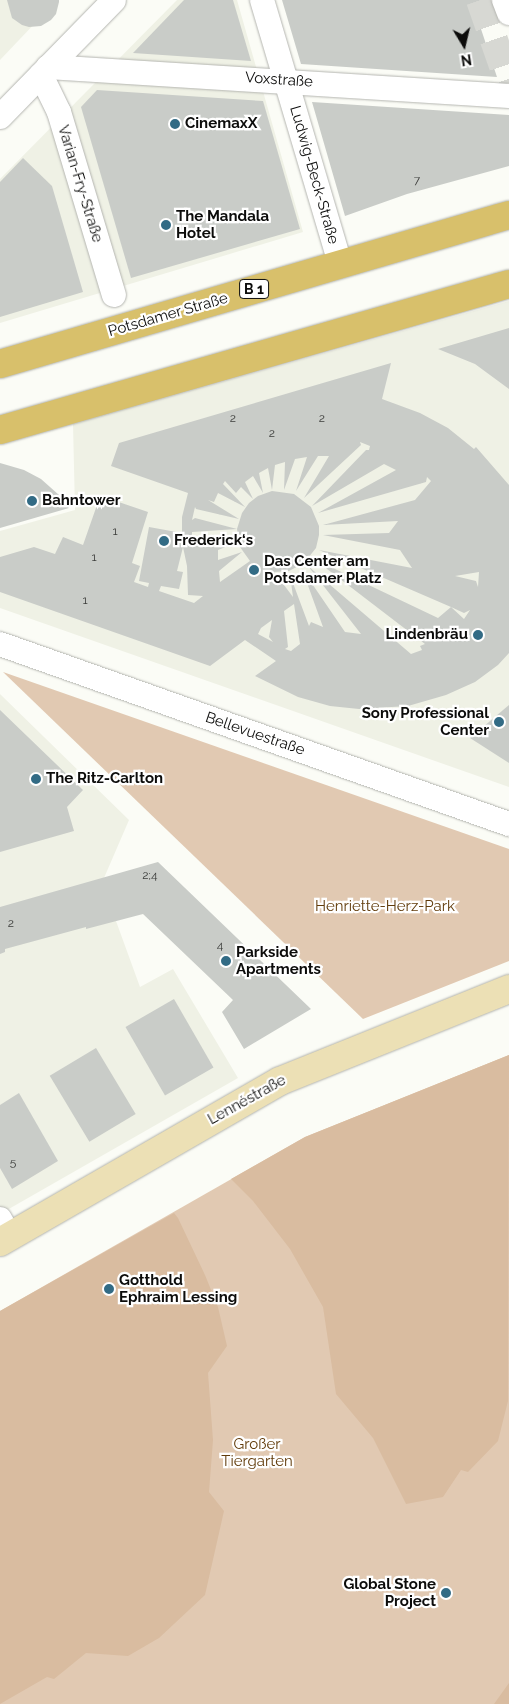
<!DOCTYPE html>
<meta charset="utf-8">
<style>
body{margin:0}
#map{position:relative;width:509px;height:1704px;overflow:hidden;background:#fbfcf6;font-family:Raleway,sans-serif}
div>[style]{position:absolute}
.built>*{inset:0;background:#eff1e5}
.green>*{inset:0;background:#e1c9b2}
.forest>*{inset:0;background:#d9bca0}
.building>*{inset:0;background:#c9ccc8;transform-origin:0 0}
.highway-tunnel>*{height:28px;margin-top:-14px;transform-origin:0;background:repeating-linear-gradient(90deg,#d7d8d3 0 28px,transparent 0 42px)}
.roads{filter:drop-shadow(0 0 1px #b4b5b0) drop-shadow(0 0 1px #b4b5b0)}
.street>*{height:24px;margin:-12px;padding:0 12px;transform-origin:12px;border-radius:12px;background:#fff}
.secondary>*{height:28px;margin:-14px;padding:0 14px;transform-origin:14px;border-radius:14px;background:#ece0b5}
.primary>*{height:28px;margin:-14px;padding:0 14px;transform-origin:14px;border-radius:14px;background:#d8c06b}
.dots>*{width:14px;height:14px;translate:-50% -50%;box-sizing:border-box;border:2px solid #fff;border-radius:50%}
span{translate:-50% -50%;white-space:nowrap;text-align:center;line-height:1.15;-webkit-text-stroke:4.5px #fff;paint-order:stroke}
.number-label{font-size:12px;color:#3b3c3a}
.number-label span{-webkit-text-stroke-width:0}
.shield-label span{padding:1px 4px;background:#fff;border:1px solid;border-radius:4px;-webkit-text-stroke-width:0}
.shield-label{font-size:14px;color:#0c0c0b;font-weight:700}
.street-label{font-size:15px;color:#0c0c0b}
.poi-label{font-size:15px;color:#0c0c0b;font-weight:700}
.left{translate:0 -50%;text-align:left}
.right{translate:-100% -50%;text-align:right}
.park-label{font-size:15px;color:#613b0a}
.north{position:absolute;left:439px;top:20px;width:50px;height:50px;-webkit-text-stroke:4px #fff;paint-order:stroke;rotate:171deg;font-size:14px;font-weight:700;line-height:20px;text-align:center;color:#0c0c0b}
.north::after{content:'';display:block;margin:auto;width:18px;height:22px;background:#0c0c0b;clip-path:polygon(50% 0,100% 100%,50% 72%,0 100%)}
</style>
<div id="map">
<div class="built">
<div style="clip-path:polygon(0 0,57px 0,0 60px)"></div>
<div style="clip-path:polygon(177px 0,237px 0,303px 232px,0 323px,0 179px)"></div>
<div style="clip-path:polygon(509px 301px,509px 787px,0 608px,0 531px,75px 510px,73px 424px)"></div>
<div style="clip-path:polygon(0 694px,129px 820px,104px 878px,116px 921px,140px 987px,173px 969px,238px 1078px,0 1214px)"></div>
</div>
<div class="green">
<div style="clip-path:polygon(3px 672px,509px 849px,509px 961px,363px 1019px)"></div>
<div style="clip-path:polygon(509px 1055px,509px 1704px,0 1704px,0 1311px,305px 1137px)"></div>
</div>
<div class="forest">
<div style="clip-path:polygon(509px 1055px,508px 1401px,498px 1441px,468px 1472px,461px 1470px,443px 1497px,406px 1504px,373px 1438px,336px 1394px,323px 1307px,290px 1249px,253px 1201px,231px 1179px,305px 1137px)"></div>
<div style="clip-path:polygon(174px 1213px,178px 1218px,205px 1275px,218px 1307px,227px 1346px,208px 1373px,213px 1440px,209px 1492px,224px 1511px,205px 1595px,159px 1638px,128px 1656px,86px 1653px,54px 1679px,47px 1677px,0 1704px,0 1311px)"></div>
<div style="clip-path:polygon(509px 1683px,509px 1704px,494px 1704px)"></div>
</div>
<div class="building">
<div style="clip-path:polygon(7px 0,59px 0,59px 2px,56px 14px,51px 20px,41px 26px,29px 27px,22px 25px,12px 18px)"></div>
<div style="clip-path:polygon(184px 0,233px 0,251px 61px,133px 53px)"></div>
<div style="clip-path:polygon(282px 0,483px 0,477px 17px,497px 77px,301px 64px)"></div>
<div style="clip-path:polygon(97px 90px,263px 101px,300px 229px,131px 278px,81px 107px)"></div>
<div style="clip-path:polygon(312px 102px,509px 115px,509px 166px,407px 194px,345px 216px)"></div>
<div style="clip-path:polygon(23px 158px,52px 186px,83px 292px,0 317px,0 182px)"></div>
<div style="clip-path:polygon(509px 328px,509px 389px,475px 364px,438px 349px)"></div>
<div style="clip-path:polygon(evenodd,391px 363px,382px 399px,420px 413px,448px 428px,474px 449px,476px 447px,509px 485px,509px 653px,498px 665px,475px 682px,446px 695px,408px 706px,359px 709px,330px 706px,298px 697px,255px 676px,276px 661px,245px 640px,210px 666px,0 592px,0 557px,34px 547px,55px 554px,63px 537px,83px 545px,97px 505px,100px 505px,104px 497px,148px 512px,132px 563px,140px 566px,134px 582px,148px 587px,149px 583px,139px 581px,149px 527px,182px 533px,182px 517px,188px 493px,111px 466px,119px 443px,391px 363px,360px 442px,370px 446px,369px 450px,366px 450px,312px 506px,384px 464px,396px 470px,318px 513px,426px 482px,427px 477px,431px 481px,415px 500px,323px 525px,398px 521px,389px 533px,323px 535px,400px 550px,412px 568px,319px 550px,451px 607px,438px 618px,314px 559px,425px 644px,420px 646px,422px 650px,411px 654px,308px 566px,361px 634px,345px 632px,302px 569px,323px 627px,311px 622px,309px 626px,290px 575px,293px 597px,281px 581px,280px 575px,279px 578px,274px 572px,289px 571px,304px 563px,316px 548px,319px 535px,319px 526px,311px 507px,294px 494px,272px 491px,258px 496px,249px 503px,242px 513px,237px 529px,240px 547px,250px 561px,220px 582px,219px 571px,242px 552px,218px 560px,218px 550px,238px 542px,194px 545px,192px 538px,192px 532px,237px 529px,195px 518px,192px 520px,195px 507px,196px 509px,239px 519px,208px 500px,214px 502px,218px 493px,245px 507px,223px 484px,225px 481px,236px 493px,241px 487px,253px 499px,245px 482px,253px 476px,263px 493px,259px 473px,268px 468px,272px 490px,275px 465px,285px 462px,284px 490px,295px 459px,307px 457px,296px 491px,318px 456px,329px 456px,304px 498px,361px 445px,360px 442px,391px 363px,183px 547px,187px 566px,188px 595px,203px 596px,194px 603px,159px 591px,161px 586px,179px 589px,183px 572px,177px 571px,183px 547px,391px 363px,479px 572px,478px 587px,476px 581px,455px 576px,479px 572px,391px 363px,294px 604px,300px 644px,291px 651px,285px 649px,288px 647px,284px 611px,294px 604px,391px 363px,451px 607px,464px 613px,470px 610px,464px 619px,451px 607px,391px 363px,272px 620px,269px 637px,273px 642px,258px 634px,261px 628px,272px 620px)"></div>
<div style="clip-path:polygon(0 463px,24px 470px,41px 479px,59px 495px,69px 508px,0 528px)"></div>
<div style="clip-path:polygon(509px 705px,509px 763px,470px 738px)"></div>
<div style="clip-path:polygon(0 710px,83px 790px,67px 807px,74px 831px,0 852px)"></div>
<div style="clip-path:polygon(158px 862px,311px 1009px,244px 1049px,222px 1012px,233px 1000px,143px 914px,86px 929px,86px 927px,5px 949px,5px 952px,0 954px,0 907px)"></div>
<div style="left:174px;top:999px;width:79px;height:56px;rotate:60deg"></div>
<div style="left:96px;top:1048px;width:77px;height:54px;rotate:59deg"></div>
<div style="clip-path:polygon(19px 1093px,58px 1161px,12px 1189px,0 1168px,0 1105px)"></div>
</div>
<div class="highway-tunnel">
<div style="left:480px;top:0;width:88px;rotate:70.7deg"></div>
</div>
<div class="roads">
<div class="street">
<div style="left:262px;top:0;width:275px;rotate:73.5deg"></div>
<div style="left:504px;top:0;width:14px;rotate:69deg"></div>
<div style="left:48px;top:67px;width:462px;rotate:3.6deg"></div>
<div style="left:41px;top:75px;width:41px;rotate:64.1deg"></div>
<div style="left:59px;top:112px;width:191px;rotate:73.3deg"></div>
<div style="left:0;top:117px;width:163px;rotate:-45.7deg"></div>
<div style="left:0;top:644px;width:540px;rotate:19.48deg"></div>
<div style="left:0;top:1219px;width:21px;rotate:61deg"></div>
</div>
<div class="secondary">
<div style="left:0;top:1242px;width:323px;rotate:-29.9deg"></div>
<div style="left:280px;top:1081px;width:247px;rotate:-21.9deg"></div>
</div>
<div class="primary">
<div style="left:0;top:364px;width:530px;rotate:-16.32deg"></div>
<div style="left:0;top:430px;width:530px;rotate:-16deg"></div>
</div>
</div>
<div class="dots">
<div style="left:175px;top:124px;background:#326b85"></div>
<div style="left:166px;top:225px;background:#326b85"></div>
<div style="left:32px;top:501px;background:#326b85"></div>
<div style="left:164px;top:541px;background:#326b85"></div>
<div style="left:254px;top:570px;background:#326b85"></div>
<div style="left:478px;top:635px;background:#326b85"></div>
<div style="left:499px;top:722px;background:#326b85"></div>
<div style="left:36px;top:779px;background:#326b85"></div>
<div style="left:226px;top:961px;background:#326b85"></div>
<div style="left:109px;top:1289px;background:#326b85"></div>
<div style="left:446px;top:1593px;background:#326b85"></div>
</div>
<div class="number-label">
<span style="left:417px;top:181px">7</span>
<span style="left:233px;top:419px">2</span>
<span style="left:322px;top:419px">2</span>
<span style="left:272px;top:434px">2</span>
<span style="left:115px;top:532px">1</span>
<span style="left:94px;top:558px">1</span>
<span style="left:85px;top:601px">1</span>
<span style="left:150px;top:876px">2;4</span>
<span style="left:11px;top:924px">2</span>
<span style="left:220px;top:946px">4</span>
<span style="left:13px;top:1163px">5</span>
</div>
<div class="shield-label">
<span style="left:254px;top:289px">B 1</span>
</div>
<div class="street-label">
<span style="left:279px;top:80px;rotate:4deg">Voxstraße</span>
<span style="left:314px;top:175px;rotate:74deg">Ludwig-Beck-Straße</span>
<span style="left:80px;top:184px;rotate:73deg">Varian-Fry-Straße</span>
<span style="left:168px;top:315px;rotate:-16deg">Potsdamer Straße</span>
<span style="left:255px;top:734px;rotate:19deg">Bellevuestraße</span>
<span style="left:247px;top:1100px;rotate:-29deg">Lennéstraße</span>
</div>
<div class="poi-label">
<span class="left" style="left:185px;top:124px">CinemaxX</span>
<span class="left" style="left:176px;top:225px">The Mandala<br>Hotel</span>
<span class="left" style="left:42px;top:501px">Bahntower</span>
<span class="left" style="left:174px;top:541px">Frederick‘s</span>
<span class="left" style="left:264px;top:570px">Das Center am<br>Potsdamer Platz</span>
<span class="right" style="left:468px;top:635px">Lindenbräu</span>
<span class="right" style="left:489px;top:722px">Sony Professional<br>Center</span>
<span class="left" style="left:46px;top:779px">The Ritz-Carlton</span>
<span class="left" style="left:236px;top:961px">Parkside<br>Apartments</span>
<span class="left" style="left:119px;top:1289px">Gotthold<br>Ephraim Lessing</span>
<span class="right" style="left:436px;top:1593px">Global Stone<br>Project</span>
</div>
<div class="park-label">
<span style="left:385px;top:907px">Henriette-Herz-Park</span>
<span style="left:257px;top:1453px">Großer<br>Tiergarten</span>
</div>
<div class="north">N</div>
</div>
